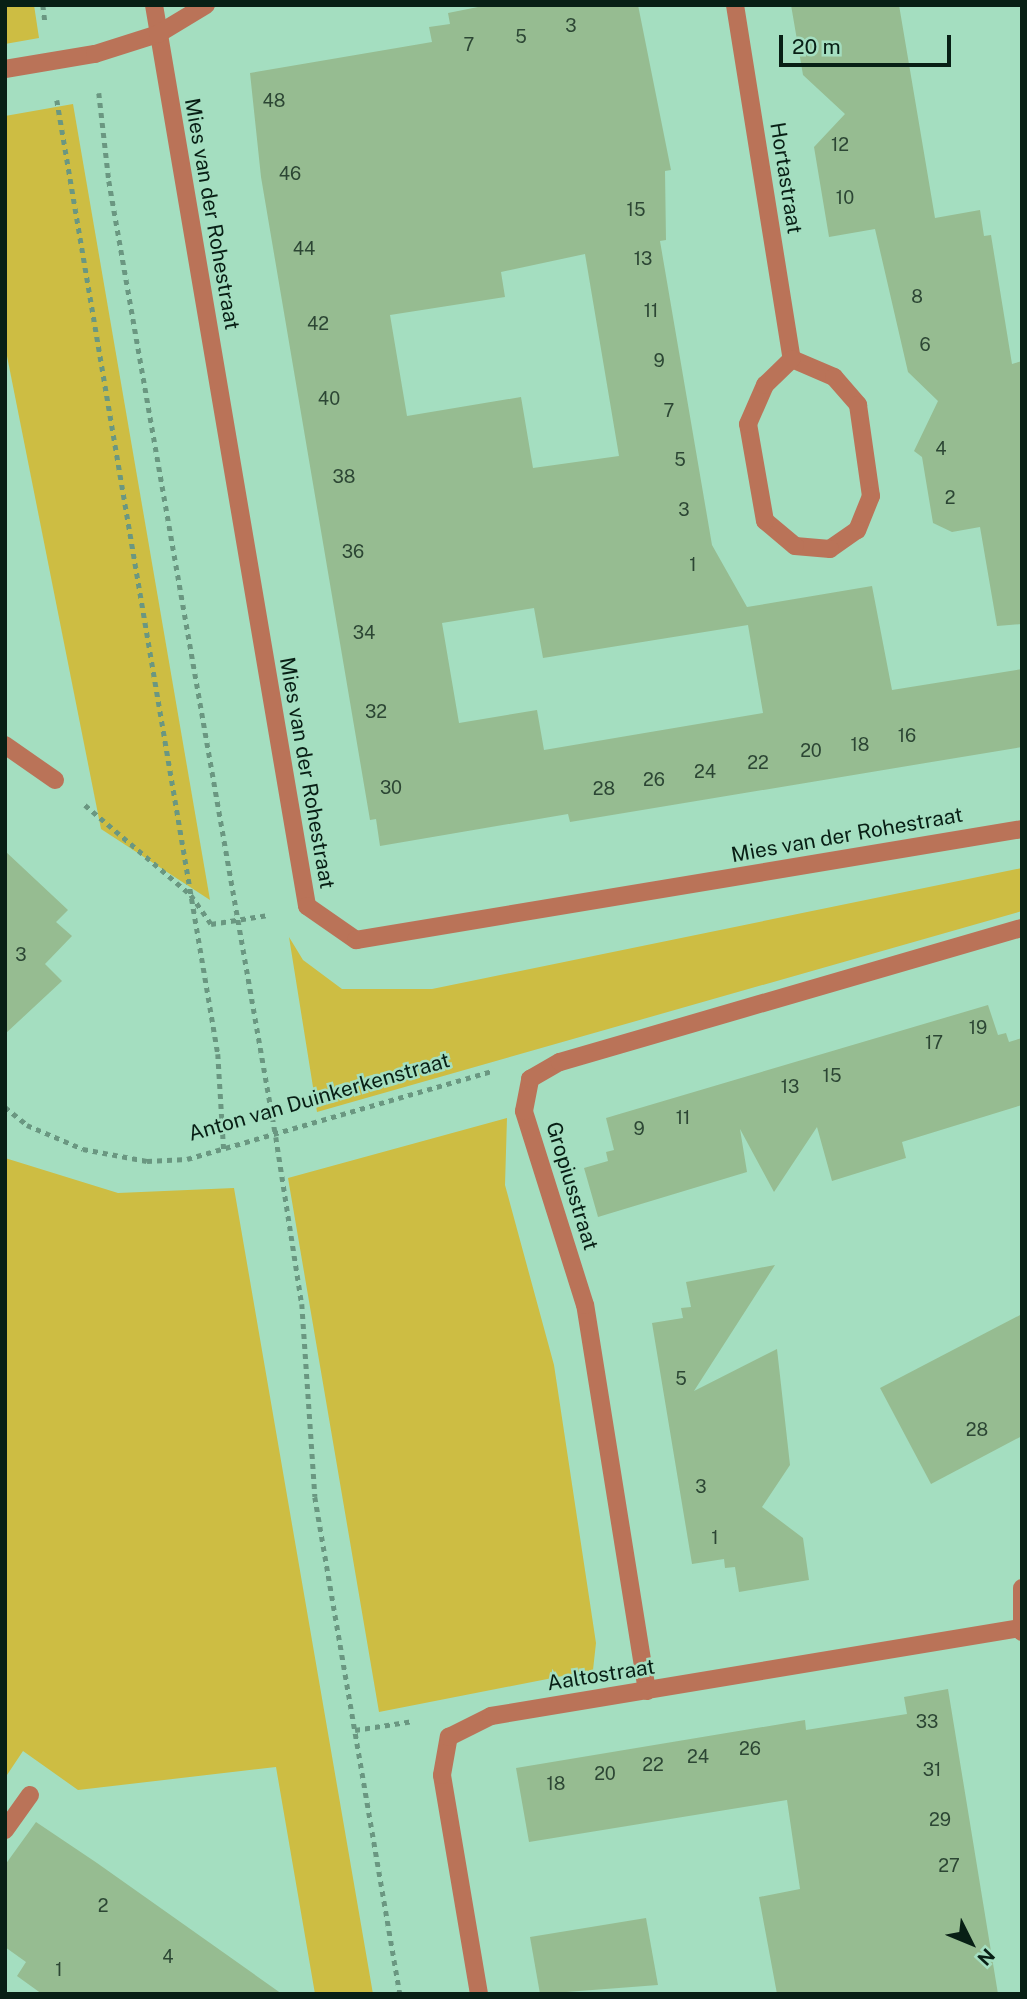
<!DOCTYPE html>
<style>
body{margin:0}
#map{position:relative;width:1027px;height:1999px;overflow:hidden;background:#a4dec0;font-family:"Public Sans",sans-serif}
div>[style]{position:absolute}
.green>*{inset:0;background:#cdbd43}
.building>*{inset:0;background:#96bc91}
.path>*{height:4.5px;margin-top:-2.25px;transform-origin:0;background:repeating-linear-gradient(90deg,#6a9781 0 5px,transparent 0 10px)}
.street>*{height:18px;margin:-9px;padding:0 9px;transform-origin:9px;border-radius:9px;background:#ba7358}
span{translate:-50% -50%;white-space:nowrap;text-align:center;line-height:1.15;-webkit-text-stroke:5px #a4dec0;paint-order:stroke}
.number-label{font-size:18px;color:#2c4634}
.number-label span{-webkit-text-stroke-width:0}
.street-label{font-size:21px;color:#081f15}
.frame{position:absolute;inset:0;border:7px solid #081f15;pointer-events:none}
.north{position:absolute;left:936px;top:1908px;width:70px;height:70px;-webkit-text-stroke:5px #a4dec0;paint-order:stroke;rotate:133deg;font-size:19px;font-weight:700;line-height:28px;text-align:center;color:#081f15}
.north::after{content:'';display:block;margin:auto;width:24px;height:32px;background:#081f15;clip-path:polygon(50% 0,100% 100%,50% 72%,0 100%)}
.scale{position:absolute;left:779px;top:35px;width:172px;height:32px;box-sizing:border-box;border:4px solid #081f15;border-top:0;padding-left:9px;font-size:21px;line-height:24px;white-space:nowrap;color:#081f15;-webkit-text-stroke:5px #a4dec0;paint-order:stroke}
</style>
<div id="map">
<div class="green">
<div style="clip-path:polygon(5px 5px,34px 5px,39px 38px,5px 44px)"></div>
<div style="clip-path:polygon(73px 104px,210px 900px,101px 829px,5px 346px,5px 116px)"></div>
<div style="clip-path:polygon(1022px 868px,1022px 911px,317px 1112px,289px 937px,303px 960px,342px 989px,432px 989px)"></div>
<div style="clip-path:polygon(507px 1118px,505px 1185px,554px 1365px,596px 1643px,593px 1670px,379px 1712px,288px 1178px)"></div>
<div style="clip-path:polygon(5px 1158px,118px 1193px,234px 1188px,373px 1994px,315px 1994px,276px 1767px,78px 1790px,23px 1751px,5px 1778px)"></div>
</div>
<div class="building">
<div style="clip-path:polygon(evenodd,488px 5px,638px 5px,671px 170px,665px 171px,666px 240px,660px 241px,712px 545px,747px 607px,872px 586px,892px 690px,1022px 669px,1022px 747px,570px 822px,568px 814px,380px 846px,376px 819px,370px 820px,261px 177px,250px 73px,432px 42px,429px 27px,450px 24px,448px 13px,488px 5px,585px 254px,619px 456px,533px 468px,521px 397px,407px 416px,390px 315px,505px 297px,501px 272px,585px 254px,488px 5px,534px 608px,543px 658px,748px 625px,763px 713px,544px 750px,537px 710px,459px 723px,442px 623px,534px 608px)"></div>
<div style="clip-path:polygon(791px 5px,899px 5px,935px 218px,980px 210px,984px 236px,991px 235px,1012px 364px,1022px 361px,1022px 624px,997px 626px,980px 527px,952px 532px,933px 523px,922px 457px,914px 451px,938px 401px,908px 372px,875px 229px,829px 237px,814px 147px,845px 114px,803px 75px)"></div>
<div style="clip-path:polygon(5px 851px,68px 910px,56px 922px,72px 936px,45px 964px,62px 981px,5px 1034px)"></div>
<div style="clip-path:polygon(988px 1005px,998px 1035px,1006px 1033px,1009px 1042px,1022px 1038px,1022px 1105px,902px 1142px,906px 1158px,832px 1181px,817px 1127px,774px 1192px,740px 1129px,747px 1172px,598px 1217px,584px 1168px,608px 1161px,606px 1152px,614px 1150px,606px 1118px)"></div>
<div style="clip-path:polygon(775px 1265px,694px 1391px,777px 1349px,790px 1465px,762px 1507px,803px 1538px,809px 1580px,739px 1592px,735px 1567px,725px 1568px,724px 1559px,692px 1564px,652px 1323px,683px 1318px,681px 1308px,691px 1307px,686px 1282px)"></div>
<div style="clip-path:polygon(1022px 1314px,1022px 1436px,931px 1484px,880px 1388px)"></div>
<div style="clip-path:polygon(948px 1689px,998px 1994px,777px 1994px,759px 1897px,800px 1889px,787px 1800px,529px 1842px,516px 1768px,805px 1720px,806px 1730px,907px 1714px,904px 1697px)"></div>
<div style="clip-path:polygon(36px 1822px,97px 1863px,282px 1994px,42px 1994px,17px 1976px,26px 1962px,5px 1947px,5px 1865px)"></div>
<div style="clip-path:polygon(646px 1918px,658px 1985px,540px 1994px,530px 1937px)"></div>
</div>
<div class="path">
<div style="left:43px;top:5px;width:17px;rotate:83deg"></div>
<div style="left:99px;top:93px;width:89px;rotate:83.5deg"></div>
<div style="left:109px;top:181px;width:970px;rotate:80.09deg"></div>
<div style="left:276px;top:1137px;width:169px;rotate:81.2deg"></div>
<div style="left:302px;top:1304px;width:193px;rotate:86.1deg"></div>
<div style="left:315px;top:1497px;width:504px;rotate:80.29deg"></div>
<div style="left:57px;top:100px;width:967px;rotate:80.42deg"></div>
<div style="left:218px;top:1054px;width:97px;rotate:86.5deg"></div>
<div style="left:85px;top:805px;width:139px;rotate:40.3deg"></div>
<div style="left:191px;top:895px;width:35px;rotate:55deg"></div>
<div style="left:211px;top:924px;width:58px;rotate:-9deg"></div>
<div style="left:5px;top:1107px;width:28px;rotate:39deg"></div>
<div style="left:27px;top:1125px;width:61px;rotate:23.2deg"></div>
<div style="left:83px;top:1149px;width:65px;rotate:10.6deg"></div>
<div style="left:147px;top:1161px;width:40px;rotate:-2.9deg"></div>
<div style="left:187px;top:1159px;width:316px;rotate:-16.1deg"></div>
<div style="left:355px;top:1730px;width:59px;rotate:-8.8deg"></div>
</div>
<div class="street">
<div style="left:154px;top:5px;width:914px;rotate:80.36deg"></div>
<div style="left:307px;top:906px;width:60px;rotate:34.8deg"></div>
<div style="left:356px;top:940px;width:675px;rotate:-9.46deg"></div>
<div style="left:735px;top:5px;width:359px;rotate:80.9deg"></div>
<div style="left:5px;top:69px;width:91px;rotate:-9.5deg"></div>
<div style="left:95px;top:54px;width:66px;rotate:-17.6deg"></div>
<div style="left:158px;top:34px;width:56px;rotate:-31.1deg"></div>
<div style="left:792px;top:359px;width:46px;rotate:23.2deg"></div>
<div style="left:834px;top:377px;width:37px;rotate:49deg"></div>
<div style="left:858px;top:405px;width:92px;rotate:81.9deg"></div>
<div style="left:871px;top:496px;width:37px;rotate:112deg"></div>
<div style="left:857px;top:530px;width:33px;rotate:145deg"></div>
<div style="left:830px;top:549px;width:35px;rotate:-175deg"></div>
<div style="left:795px;top:546px;width:39px;rotate:-140deg"></div>
<div style="left:765px;top:521px;width:98px;rotate:-99.9deg"></div>
<div style="left:748px;top:424px;width:43px;rotate:-66.4deg"></div>
<div style="left:765px;top:385px;width:37px;rotate:-44deg"></div>
<div style="left:5px;top:745px;width:61px;rotate:35deg"></div>
<div style="left:1022px;top:1588px;width:44px;rotate:90deg"></div>
<div style="left:647px;top:1691px;width:391px;rotate:-99.1deg"></div>
<div style="left:585px;top:1305px;width:203px;rotate:-107.5deg"></div>
<div style="left:524px;top:1111px;width:33px;rotate:-79deg"></div>
<div style="left:530px;top:1079px;width:34px;rotate:-30deg"></div>
<div style="left:560px;top:1062px;width:481px;rotate:-16.2deg"></div>
<div style="left:5px;top:1830px;width:43px;rotate:-54.5deg"></div>
<div style="left:479px;top:1994px;width:222px;rotate:-99.6deg"></div>
<div style="left:442px;top:1775px;width:39px;rotate:-80deg"></div>
<div style="left:449px;top:1737px;width:47px;rotate:-26.6deg"></div>
<div style="left:491px;top:1716px;width:537px;rotate:-9.43deg"></div>
</div>
<div class="number-label">
<span style="left:571px;top:26px">3</span>
<span style="left:521px;top:37px">5</span>
<span style="left:469px;top:45px">7</span>
<span style="left:274px;top:101px">48</span>
<span style="left:840px;top:145px">12</span>
<span style="left:290px;top:174px">46</span>
<span style="left:845px;top:198px">10</span>
<span style="left:636px;top:210px">15</span>
<span style="left:304px;top:249px">44</span>
<span style="left:643px;top:259px">13</span>
<span style="left:917px;top:297px">8</span>
<span style="left:651px;top:311px">11</span>
<span style="left:318px;top:324px">42</span>
<span style="left:925px;top:345px">6</span>
<span style="left:659px;top:361px">9</span>
<span style="left:329px;top:399px">40</span>
<span style="left:669px;top:411px">7</span>
<span style="left:941px;top:449px">4</span>
<span style="left:680px;top:460px">5</span>
<span style="left:344px;top:477px">38</span>
<span style="left:950px;top:498px">2</span>
<span style="left:684px;top:510px">3</span>
<span style="left:353px;top:552px">36</span>
<span style="left:693px;top:565px">1</span>
<span style="left:364px;top:633px">34</span>
<span style="left:376px;top:712px">32</span>
<span style="left:907px;top:736px">16</span>
<span style="left:860px;top:745px">18</span>
<span style="left:811px;top:751px">20</span>
<span style="left:758px;top:763px">22</span>
<span style="left:705px;top:772px">24</span>
<span style="left:654px;top:780px">26</span>
<span style="left:391px;top:788px">30</span>
<span style="left:604px;top:789px">28</span>
<span style="left:21px;top:955px">3</span>
<span style="left:978px;top:1028px">19</span>
<span style="left:934px;top:1043px">17</span>
<span style="left:832px;top:1076px">15</span>
<span style="left:790px;top:1087px">13</span>
<span style="left:683px;top:1118px">11</span>
<span style="left:639px;top:1129px">9</span>
<span style="left:681px;top:1379px">5</span>
<span style="left:977px;top:1430px">28</span>
<span style="left:701px;top:1487px">3</span>
<span style="left:715px;top:1538px">1</span>
<span style="left:927px;top:1722px">33</span>
<span style="left:750px;top:1749px">26</span>
<span style="left:698px;top:1757px">24</span>
<span style="left:653px;top:1765px">22</span>
<span style="left:932px;top:1770px">31</span>
<span style="left:605px;top:1774px">20</span>
<span style="left:556px;top:1784px">18</span>
<span style="left:940px;top:1820px">29</span>
<span style="left:949px;top:1866px">27</span>
<span style="left:103px;top:1906px">2</span>
<span style="left:168px;top:1957px">4</span>
<span style="left:59px;top:1970px">1</span>
</div>
<div class="street-label">
<span style="left:786px;top:178px;rotate:81deg">Hortastraat</span>
<span style="left:212px;top:214px;rotate:80deg">Mies van der Rohestraat</span>
<span style="left:307px;top:773px;rotate:80deg">Mies van der Rohestraat</span>
<span style="left:847px;top:835px;rotate:-10deg">Mies van der Rohestraat</span>
<span style="left:319px;top:1097px;rotate:-16deg">Anton van Duinkerkenstraat</span>
<span style="left:572px;top:1186px;rotate:73deg">Gropiusstraat</span>
<span style="left:601px;top:1675px;rotate:-9deg">Aaltostraat</span>
</div>
<div class="frame"></div>
<div class="north">N</div>
<div class="scale">20 m</div>
</div>
